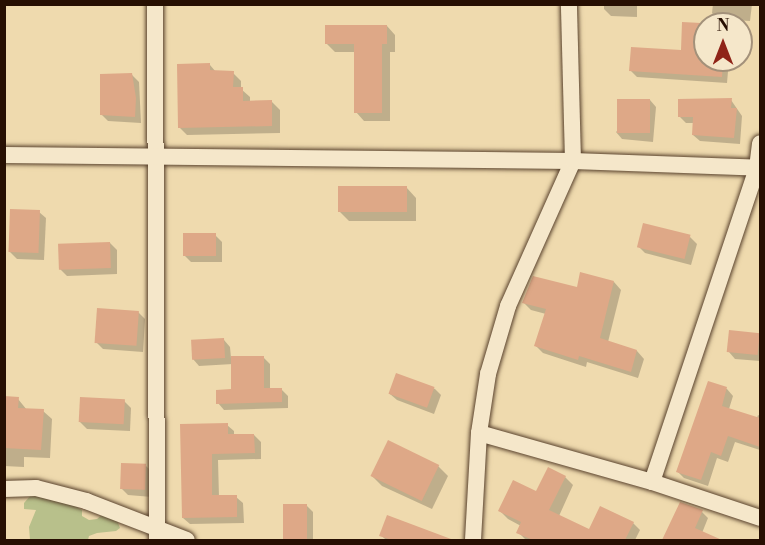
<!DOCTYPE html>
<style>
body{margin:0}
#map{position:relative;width:765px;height:545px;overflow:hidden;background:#efdaae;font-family:"Libre Bodoni",serif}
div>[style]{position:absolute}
.green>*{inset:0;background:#b8c08b}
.shadow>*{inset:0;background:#0003}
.building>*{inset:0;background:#dea887;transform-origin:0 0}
.roads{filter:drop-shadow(0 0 2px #59422d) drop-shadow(0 0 2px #59422d)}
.street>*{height:16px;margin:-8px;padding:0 8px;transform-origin:8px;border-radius:8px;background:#f5e7ca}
span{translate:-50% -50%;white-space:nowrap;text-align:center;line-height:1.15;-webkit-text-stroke:5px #f5e7ca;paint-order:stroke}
.frame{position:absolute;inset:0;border:6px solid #270f02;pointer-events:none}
.north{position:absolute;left:693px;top:12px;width:60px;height:60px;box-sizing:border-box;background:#f5e7ca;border:2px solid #a3917a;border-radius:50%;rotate:0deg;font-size:16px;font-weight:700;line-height:24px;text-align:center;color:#270f02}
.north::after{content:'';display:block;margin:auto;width:21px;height:27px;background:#8f2418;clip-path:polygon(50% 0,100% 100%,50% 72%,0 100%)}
</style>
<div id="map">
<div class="green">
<div style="clip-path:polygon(31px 495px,73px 505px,82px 510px,82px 516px,89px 520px,97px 519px,103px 514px,115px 515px,120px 528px,116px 531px,97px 533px,89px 536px,88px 540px,30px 540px,29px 527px,36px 510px,24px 509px,24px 503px)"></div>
</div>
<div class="shadow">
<div style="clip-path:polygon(604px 4px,637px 4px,637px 17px,611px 16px,604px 9px)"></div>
<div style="clip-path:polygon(713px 4px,752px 4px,750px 21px,717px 19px,712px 13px)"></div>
<div style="clip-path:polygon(701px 25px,705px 29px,705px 60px,729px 60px,727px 83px,637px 77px,631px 71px,682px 52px)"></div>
<div style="clip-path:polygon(387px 26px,395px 35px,395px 52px,390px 52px,390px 121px,364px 121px,356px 112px,356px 52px,335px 52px,326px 43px)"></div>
<div style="clip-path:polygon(210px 65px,216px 72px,233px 73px,241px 81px,241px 89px,250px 97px,250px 102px,272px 102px,280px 110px,280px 133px,187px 135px,179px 127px)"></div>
<div style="clip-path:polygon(132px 75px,139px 82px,141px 123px,108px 121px,101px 114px)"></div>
<div style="clip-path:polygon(650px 100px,656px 107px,653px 142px,622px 139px,616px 132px)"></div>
<div style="clip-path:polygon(731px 100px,742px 116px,740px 144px,700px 141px,693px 135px,694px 123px,686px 123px,680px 117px)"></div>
<div style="clip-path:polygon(406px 187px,416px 198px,416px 221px,349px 221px,339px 211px)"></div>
<div style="clip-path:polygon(39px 212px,46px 218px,44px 260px,17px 259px,10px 252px)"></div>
<div style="clip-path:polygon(215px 235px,222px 242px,222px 262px,191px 262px,184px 255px)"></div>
<div style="clip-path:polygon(690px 237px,697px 244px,691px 265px,645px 253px,638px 246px)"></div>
<div style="clip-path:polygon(110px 243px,117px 250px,117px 274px,67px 276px,60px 269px)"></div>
<div style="clip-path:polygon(614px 282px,621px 290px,608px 342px,637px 351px,644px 359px,638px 378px,587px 362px,586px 367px,543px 353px,536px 346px,546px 314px,531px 310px,524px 303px)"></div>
<div style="clip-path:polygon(138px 312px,145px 319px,143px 352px,103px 349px,97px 343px)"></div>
<div style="clip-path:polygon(731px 331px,760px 335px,760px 361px,735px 359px,729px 352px)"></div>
<div style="clip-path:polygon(224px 340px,230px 347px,231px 358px,263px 357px,270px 364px,270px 390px,281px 389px,288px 396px,288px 408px,224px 410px,218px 403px,233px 391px,233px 364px,199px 366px,193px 359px)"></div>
<div style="clip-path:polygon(397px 375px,435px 389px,441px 395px,434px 414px,397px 400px,390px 394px)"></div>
<div style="clip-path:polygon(709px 383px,727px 389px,733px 396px,729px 409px,757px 418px,758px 415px,760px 416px,760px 450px,735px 442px,728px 462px,717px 458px,708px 486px,684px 478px,677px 471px)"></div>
<div style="clip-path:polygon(4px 398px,18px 399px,27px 410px,43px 411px,52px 419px,50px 458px,24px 457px,24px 467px,4px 466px)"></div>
<div style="clip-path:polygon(124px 401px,131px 408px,130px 431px,87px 429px,80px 422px)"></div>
<div style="clip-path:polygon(182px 425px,227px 425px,234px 431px,234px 436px,254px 435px,261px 442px,261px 459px,218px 460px,219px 497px,236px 497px,243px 503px,244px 523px,190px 524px,183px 518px)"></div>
<div style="clip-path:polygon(146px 466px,152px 472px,152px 497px,128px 495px,121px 488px)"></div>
<div style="clip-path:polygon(438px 466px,448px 476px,432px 509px,382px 486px,372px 476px)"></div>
<div style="clip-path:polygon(565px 477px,573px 485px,559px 516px,604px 540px,526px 540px,518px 532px,521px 526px,508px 519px,500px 511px)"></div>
<div style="clip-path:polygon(681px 504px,702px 512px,708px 518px,702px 533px,719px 540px,664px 540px)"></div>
<div style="clip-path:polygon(306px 505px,313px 512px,313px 540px,285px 540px,285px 506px)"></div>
<div style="clip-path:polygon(633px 523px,640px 530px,635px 540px,626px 540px,601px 529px)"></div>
<div style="clip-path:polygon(381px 535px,436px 535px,441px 540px,386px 540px)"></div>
</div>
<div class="building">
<div style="clip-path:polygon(682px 22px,701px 23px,700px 41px,705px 41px,705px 60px,723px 60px,722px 77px,629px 71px,631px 47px,681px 50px)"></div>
<div style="clip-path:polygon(325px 25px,387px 25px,387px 44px,382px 44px,382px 113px,354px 113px,354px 44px,325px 44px)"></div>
<div style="clip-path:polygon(210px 63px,210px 70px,234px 71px,233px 87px,243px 87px,243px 101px,272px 100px,272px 126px,178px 128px,177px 64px)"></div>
<div style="clip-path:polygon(132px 73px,136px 98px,135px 117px,100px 115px,100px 74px)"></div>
<div style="clip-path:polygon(732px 98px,731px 108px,737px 108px,734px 138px,692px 135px,693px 117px,678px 117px,678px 99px)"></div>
<div style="left:617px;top:99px;width:33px;height:34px"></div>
<div style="left:338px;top:186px;width:69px;height:26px"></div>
<div style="left:10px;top:209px;width:30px;height:43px;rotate:2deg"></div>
<div style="left:643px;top:223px;width:49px;height:25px;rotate:14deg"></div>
<div style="left:183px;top:233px;width:33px;height:23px"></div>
<div style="left:110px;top:242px;width:26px;height:52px;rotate:88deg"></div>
<div style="clip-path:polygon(580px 272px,614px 281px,600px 338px,637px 350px,631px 372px,579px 356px,578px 360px,534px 346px,546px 309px,522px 303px,533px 276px,577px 287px)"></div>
<div style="left:97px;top:308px;width:42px;height:35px;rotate:4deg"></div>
<div style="left:729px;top:330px;width:31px;height:22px;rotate:6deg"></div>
<div style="left:224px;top:338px;width:20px;height:33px;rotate:87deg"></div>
<div style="clip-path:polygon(231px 356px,264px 356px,264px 388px,282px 388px,282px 402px,216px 404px,216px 390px,231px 389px)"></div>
<div style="left:396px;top:373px;width:41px;height:22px;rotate:20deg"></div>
<div style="clip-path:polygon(708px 381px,727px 387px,722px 406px,760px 418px,760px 447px,728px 436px,721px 456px,711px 452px,701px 480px,676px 472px)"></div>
<div style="clip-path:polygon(4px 396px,19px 397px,18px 408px,44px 409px,41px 450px,4px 448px)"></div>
<div style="left:80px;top:397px;width:45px;height:25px;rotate:3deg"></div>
<div style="clip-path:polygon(228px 423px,228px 434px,254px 434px,255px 453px,212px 454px,212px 495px,237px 495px,237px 517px,182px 518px,180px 424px)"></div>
<div style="left:388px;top:440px;width:57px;height:40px;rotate:26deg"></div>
<div style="left:121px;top:463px;width:25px;height:26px;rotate:2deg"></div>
<div style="clip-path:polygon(548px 467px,566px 476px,549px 510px,589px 529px,600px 506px,634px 522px,625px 540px,533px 540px,516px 533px,521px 522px,498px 511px,513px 480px,536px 491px)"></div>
<div style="clip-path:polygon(680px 502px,703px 510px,695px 528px,722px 540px,662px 540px)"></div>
<div style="left:283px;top:504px;width:24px;height:36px"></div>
<div style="clip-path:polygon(387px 515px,451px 539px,451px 540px,392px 540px,379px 536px)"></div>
</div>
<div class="roads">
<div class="street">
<div style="left:155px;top:4px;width:536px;rotate:89.79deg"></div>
<div style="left:4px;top:155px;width:569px;rotate:0.6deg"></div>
<div style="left:573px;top:161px;width:187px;rotate:2.1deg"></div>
<div style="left:479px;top:433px;width:180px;rotate:15.8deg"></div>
<div style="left:652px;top:482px;width:114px;rotate:18.4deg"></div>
<div style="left:652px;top:482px;width:331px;rotate:-71.5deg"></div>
<div style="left:757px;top:168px;width:25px;rotate:-83deg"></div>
<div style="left:4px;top:489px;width:32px;rotate:-2deg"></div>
<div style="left:36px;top:488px;width:52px;rotate:14.6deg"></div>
<div style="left:86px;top:501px;width:108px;rotate:21.1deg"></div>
<div style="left:473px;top:540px;width:107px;rotate:-86.8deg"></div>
<div style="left:479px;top:433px;width:60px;rotate:-81.3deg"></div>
<div style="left:488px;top:374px;width:71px;rotate:-73.6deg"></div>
<div style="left:508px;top:306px;width:159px;rotate:-65.9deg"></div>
<div style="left:573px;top:161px;width:157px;rotate:-91.5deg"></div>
</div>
</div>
<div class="frame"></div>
<div class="north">N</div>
</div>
